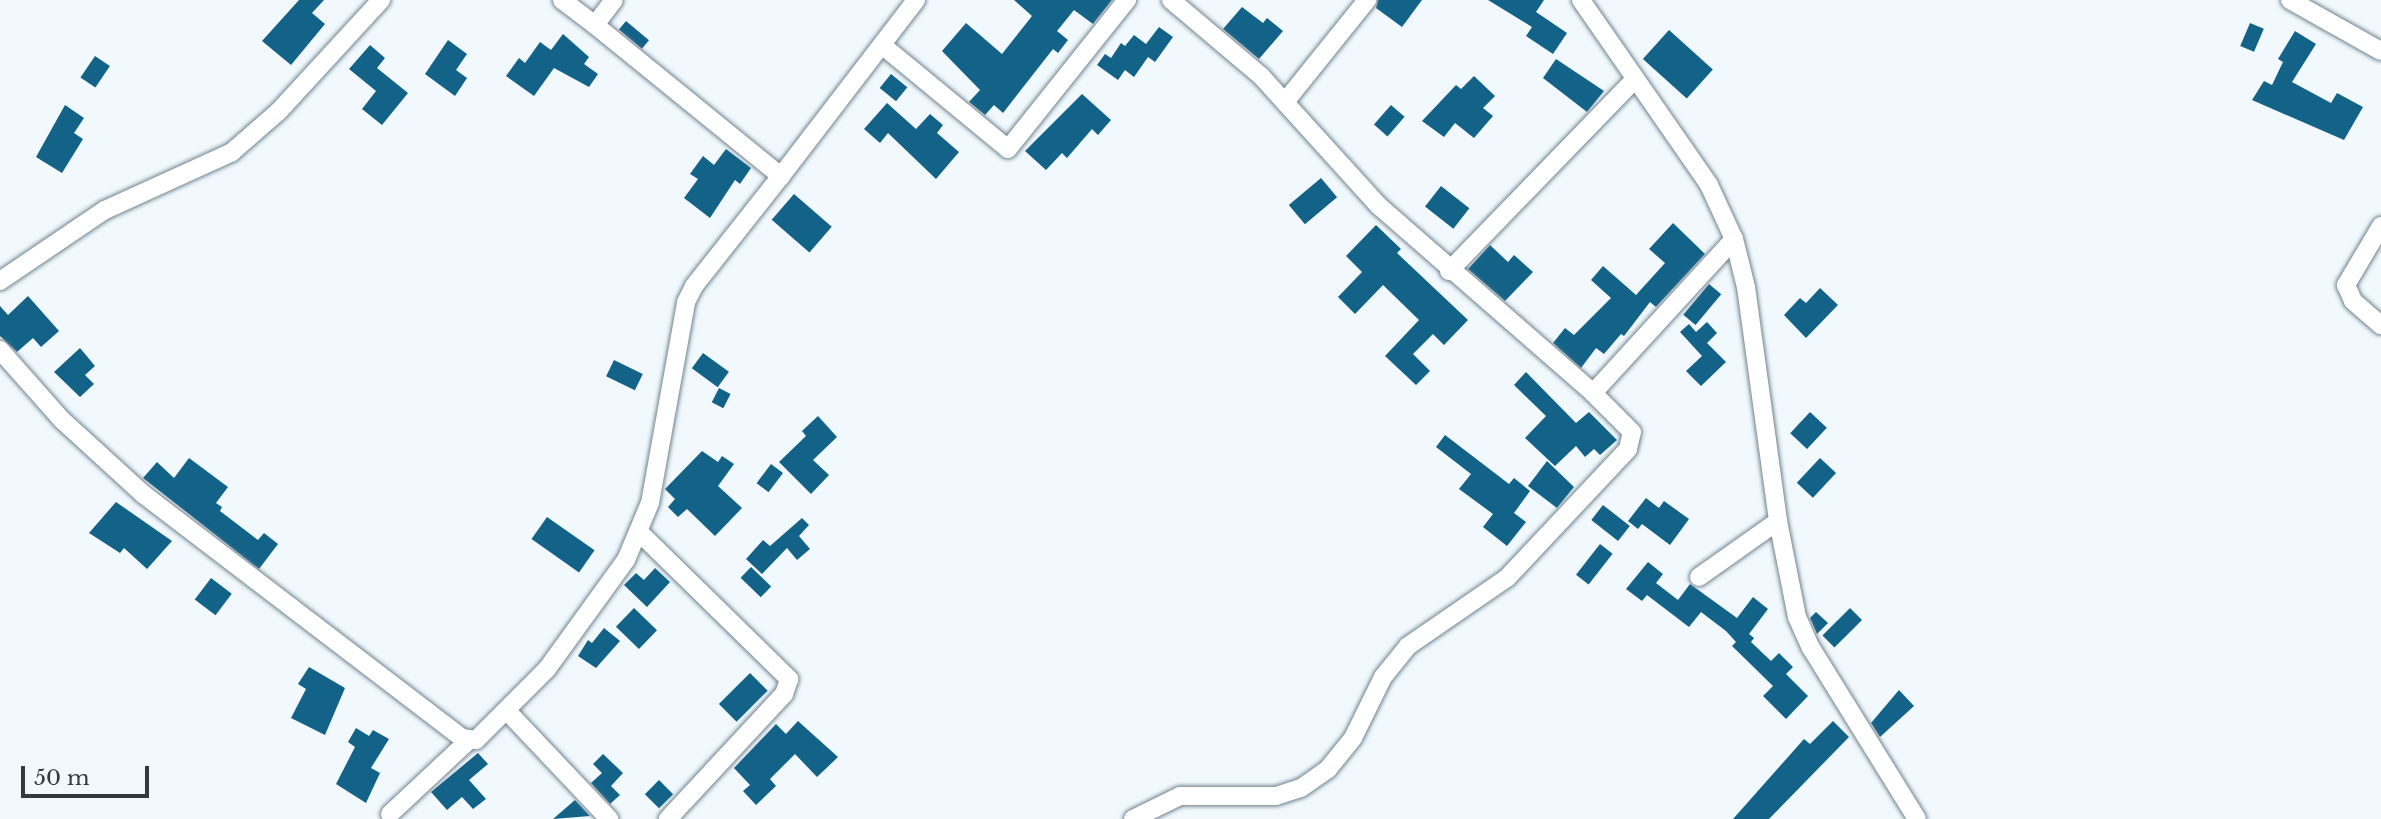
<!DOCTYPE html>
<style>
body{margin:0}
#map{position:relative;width:2381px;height:819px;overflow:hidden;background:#f1f9fe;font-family:"Libre Baskerville",serif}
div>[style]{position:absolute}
.building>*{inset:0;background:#136288;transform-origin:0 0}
.roads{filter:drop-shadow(0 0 2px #71828d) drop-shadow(0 0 2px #71828d)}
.minor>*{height:18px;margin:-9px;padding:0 9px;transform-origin:9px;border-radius:9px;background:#fff}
span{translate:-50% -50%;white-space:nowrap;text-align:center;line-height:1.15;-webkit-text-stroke:7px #f1f9fe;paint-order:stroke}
.scale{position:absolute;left:21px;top:766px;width:128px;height:32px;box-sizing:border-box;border:4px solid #333a3f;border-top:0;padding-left:9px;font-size:21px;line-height:24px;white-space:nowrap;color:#333a3f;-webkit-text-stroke:5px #f1f9fe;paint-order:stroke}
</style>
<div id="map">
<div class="building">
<div style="clip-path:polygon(299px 0,324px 0,312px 13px,325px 24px,291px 65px,262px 41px)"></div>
<div style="clip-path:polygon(1014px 0,1112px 0,1093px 24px,1074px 10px,1057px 31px,1068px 40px,1058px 53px,1053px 49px,1003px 113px,994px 105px,985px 115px,969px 102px,980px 90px,942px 51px,966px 23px,1002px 54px,1032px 16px)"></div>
<div style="clip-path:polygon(1378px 0,1422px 0,1402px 27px,1376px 8px)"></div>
<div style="clip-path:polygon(1488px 0,1544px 0,1536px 12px,1567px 33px,1553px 54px,1526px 36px,1532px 27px)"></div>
<div style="clip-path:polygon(1242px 7px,1263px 23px,1267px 18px,1283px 31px,1259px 59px,1223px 29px)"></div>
<div style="left:626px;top:21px;width:30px;height:11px;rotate:40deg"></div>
<div style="left:2250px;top:23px;width:15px;height:25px;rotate:23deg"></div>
<div style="clip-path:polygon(1159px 27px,1173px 37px,1155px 62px,1148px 57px,1134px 77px,1125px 70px,1118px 80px,1097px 65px,1105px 54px,1111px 58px,1121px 43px,1125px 46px,1134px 35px,1146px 44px)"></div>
<div style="left:1669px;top:30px;width:59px;height:39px;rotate:42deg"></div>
<div style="clip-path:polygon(2295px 31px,2316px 44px,2292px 82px,2331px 103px,2337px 93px,2363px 107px,2344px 140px,2252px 100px,2264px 81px,2272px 85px,2283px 62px,2278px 59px)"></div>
<div style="clip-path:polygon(563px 34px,589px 57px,584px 64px,598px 74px,589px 87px,554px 68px,534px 96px,506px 76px,519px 58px,525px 63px,540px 42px,551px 50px)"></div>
<div style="clip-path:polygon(448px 40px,467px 54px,456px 70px,467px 78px,455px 96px,425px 74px)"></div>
<div style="clip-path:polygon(370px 45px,385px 58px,377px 68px,408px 93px,382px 125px,362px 109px,376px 91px,349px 69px)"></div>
<div style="left:95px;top:56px;width:18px;height:26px;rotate:34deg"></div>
<div style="clip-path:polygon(1556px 59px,1604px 91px,1587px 112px,1543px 78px)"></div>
<div style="left:891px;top:74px;width:21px;height:18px;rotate:39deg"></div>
<div style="clip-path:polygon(1474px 76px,1495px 96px,1483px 108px,1493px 116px,1474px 138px,1455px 123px,1444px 137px,1422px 121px,1456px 85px,1461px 89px)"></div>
<div style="clip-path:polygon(1082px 94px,1111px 120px,1098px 135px,1092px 129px,1067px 158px,1062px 153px,1046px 170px,1025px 151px)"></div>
<div style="clip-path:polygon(887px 103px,916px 129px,930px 114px,943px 125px,937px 133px,959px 152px,936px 179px,888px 133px,880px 143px,864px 129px)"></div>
<div style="clip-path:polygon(65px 105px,84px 118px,74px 133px,83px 139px,62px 173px,36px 157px)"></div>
<div style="left:1391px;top:105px;width:18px;height:26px;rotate:41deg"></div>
<div style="clip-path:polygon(726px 149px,751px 168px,740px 184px,735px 180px,710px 218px,684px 198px,698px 179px,690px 174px,703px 156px,714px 165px)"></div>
<div style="left:1321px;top:178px;width:25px;height:42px;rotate:50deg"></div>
<div style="left:1441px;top:186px;width:36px;height:26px;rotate:38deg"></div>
<div style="left:794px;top:194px;width:50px;height:34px;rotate:41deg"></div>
<div style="clip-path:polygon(1673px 223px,1705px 254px,1656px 307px,1650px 302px,1624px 336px,1621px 334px,1604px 354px,1596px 348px,1581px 368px,1553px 343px,1565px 328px,1574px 335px,1611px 298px,1591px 280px,1603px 266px,1636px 295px,1665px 263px,1649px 249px)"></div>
<div style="clip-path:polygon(1376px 225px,1401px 249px,1397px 253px,1468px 320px,1444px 345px,1433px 334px,1413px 354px,1430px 371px,1416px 385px,1385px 356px,1419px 320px,1383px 285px,1355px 314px,1338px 297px,1362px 272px,1346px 256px)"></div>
<div style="clip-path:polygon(1490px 245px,1508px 262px,1514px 255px,1533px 272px,1505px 301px,1468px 269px)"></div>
<div style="left:1709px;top:284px;width:16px;height:40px;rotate:40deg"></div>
<div style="clip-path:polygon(1820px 288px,1838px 305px,1806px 338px,1784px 315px,1800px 298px,1806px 303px)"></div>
<div style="clip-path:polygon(28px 296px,59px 331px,41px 347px,33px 338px,17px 352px,0 336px,0 306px,8px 315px)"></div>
<div style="clip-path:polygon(1707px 322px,1717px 333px,1707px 343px,1726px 362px,1701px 386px,1686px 371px,1702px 356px,1680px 332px,1689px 324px,1696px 332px)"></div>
<div style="clip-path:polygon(80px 348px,95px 366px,85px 375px,94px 384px,80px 397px,54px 372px)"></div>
<div style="left:703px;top:353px;width:32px;height:19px;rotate:36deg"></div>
<div style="left:614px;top:360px;width:32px;height:18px;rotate:26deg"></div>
<div style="clip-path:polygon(1526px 372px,1576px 423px,1589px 412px,1617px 440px,1600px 455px,1594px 449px,1585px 457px,1576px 446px,1555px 466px,1525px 438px,1546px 416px,1514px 385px)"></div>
<div style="left:719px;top:388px;width:13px;height:16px;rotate:27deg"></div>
<div style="left:1810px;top:412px;width:23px;height:29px;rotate:43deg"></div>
<div style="clip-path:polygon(818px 416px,837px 437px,813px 460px,829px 475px,811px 494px,779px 462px,806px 436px,802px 431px)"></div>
<div style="clip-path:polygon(1445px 435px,1509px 484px,1514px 478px,1530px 491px,1514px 513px,1526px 522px,1507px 546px,1483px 527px,1493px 514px,1459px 489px,1471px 474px,1436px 447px)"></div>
<div style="clip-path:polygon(702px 451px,718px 462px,722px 456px,734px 464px,718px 486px,742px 508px,715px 536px,687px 509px,678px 517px,668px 507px,675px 499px,665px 489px)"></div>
<div style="clip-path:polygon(189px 458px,228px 487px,216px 503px,222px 507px,220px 511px,258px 540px,264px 533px,278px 544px,259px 569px,143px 478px,157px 462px,174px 478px)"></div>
<div style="left:1820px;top:458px;width:22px;height:34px;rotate:43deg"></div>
<div style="clip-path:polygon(1547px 461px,1574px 487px,1557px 508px,1528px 486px)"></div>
<div style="left:771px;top:464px;width:15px;height:24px;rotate:37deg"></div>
<div style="clip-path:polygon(1646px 498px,1659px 508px,1664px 501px,1689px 519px,1670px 545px,1642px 524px,1638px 529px,1628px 521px)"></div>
<div style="clip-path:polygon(116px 502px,172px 541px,147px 569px,124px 548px,120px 553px,89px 533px)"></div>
<div style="left:1603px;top:505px;width:34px;height:19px;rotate:38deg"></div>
<div style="left:547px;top:517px;width:58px;height:27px;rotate:35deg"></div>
<div style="clip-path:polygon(802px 518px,809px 525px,799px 536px,810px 549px,797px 560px,787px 548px,762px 574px,746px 559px,763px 540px,770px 546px)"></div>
<div style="left:1600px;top:544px;width:16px;height:39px;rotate:38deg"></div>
<div style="clip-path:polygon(1648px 562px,1663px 574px,1656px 583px,1678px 600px,1690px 584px,1737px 618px,1753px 597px,1768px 609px,1749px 634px,1754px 638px,1751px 642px,1771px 661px,1779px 653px,1793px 667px,1786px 674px,1808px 696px,1786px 719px,1763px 696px,1773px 686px,1732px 646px,1736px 642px,1726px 631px,1701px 612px,1689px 627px,1647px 595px,1642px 601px,1626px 589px)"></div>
<div style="left:751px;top:567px;width:28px;height:15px;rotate:44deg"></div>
<div style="clip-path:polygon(655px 568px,670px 582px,647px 607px,624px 585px,636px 573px,644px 580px)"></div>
<div style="left:211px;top:578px;width:26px;height:27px;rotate:37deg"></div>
<div style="left:634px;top:608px;width:32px;height:26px;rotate:44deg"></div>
<div style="left:1850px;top:608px;width:17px;height:39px;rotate:45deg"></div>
<div style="clip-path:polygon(1816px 612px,1828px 623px,1817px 634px,1810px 618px)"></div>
<div style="clip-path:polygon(604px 628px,620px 641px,596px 668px,578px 656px,588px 640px,592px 643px)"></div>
<div style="clip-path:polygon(309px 667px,345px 688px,325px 735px,291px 718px,306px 689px,298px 684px)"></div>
<div style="left:750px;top:673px;width:25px;height:44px;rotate:45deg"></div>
<div style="clip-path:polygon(1899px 690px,1914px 706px,1880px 737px,1871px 723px)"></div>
<div style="clip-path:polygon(798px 721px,838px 757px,817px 777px,795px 754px,770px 779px,776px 786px,756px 805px,743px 791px,750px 785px,734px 768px,776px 724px,786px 734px)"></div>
<div style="clip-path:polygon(1833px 721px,1849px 737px,1769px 819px,1733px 819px,1804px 739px,1810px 744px)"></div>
<div style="clip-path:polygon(356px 728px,369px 736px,373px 730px,389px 739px,371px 768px,380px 773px,366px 803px,336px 784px,355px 747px,348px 742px)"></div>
<div style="clip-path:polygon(478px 753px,488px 764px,469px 780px,486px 799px,473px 809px,462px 797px,447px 810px,431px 792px)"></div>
<div style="clip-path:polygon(603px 754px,623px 773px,611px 786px,620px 795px,610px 804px,591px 783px,602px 773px,593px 764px)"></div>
<div style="left:659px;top:780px;width:20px;height:20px;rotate:45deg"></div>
<div style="clip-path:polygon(575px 800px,590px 816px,553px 819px)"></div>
</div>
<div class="roads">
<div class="minor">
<div style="left:562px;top:0;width:41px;rotate:37.1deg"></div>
<div style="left:595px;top:25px;width:31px;rotate:-53deg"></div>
<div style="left:1171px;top:0;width:118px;rotate:40.2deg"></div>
<div style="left:1261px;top:76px;width:176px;rotate:47.8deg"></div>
<div style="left:1379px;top:206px;width:284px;rotate:41.1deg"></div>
<div style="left:1593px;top:393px;width:209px;rotate:-47.5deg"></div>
<div style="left:1581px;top:0;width:225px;rotate:55.3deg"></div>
<div style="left:1709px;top:185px;width:60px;rotate:65.2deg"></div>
<div style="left:1734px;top:239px;width:49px;rotate:76deg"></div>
<div style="left:1746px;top:287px;width:236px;rotate:82.2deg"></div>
<div style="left:1778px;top:521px;width:98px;rotate:78.8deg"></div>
<div style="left:1797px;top:617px;width:34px;rotate:66deg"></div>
<div style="left:1811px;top:648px;width:201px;rotate:58.2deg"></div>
<div style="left:2290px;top:0;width:104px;rotate:29.3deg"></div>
<div style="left:595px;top:25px;width:240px;rotate:39.1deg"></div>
<div style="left:781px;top:176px;width:222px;rotate:-52.5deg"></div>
<div style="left:882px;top:45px;width:163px;rotate:39.5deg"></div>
<div style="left:1008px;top:149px;width:191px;rotate:-51.4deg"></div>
<div style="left:1285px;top:102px;width:131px;rotate:-51.2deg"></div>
<div style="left:2381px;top:226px;width:69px;rotate:120.7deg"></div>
<div style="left:2346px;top:285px;width:17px;rotate:66deg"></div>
<div style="left:2353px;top:301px;width:37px;rotate:41deg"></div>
<div style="left:1449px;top:271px;width:264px;rotate:-45.9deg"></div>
<div style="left:0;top:281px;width:127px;rotate:-34.1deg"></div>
<div style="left:105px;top:210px;width:140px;rotate:-24.5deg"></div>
<div style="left:232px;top:152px;width:62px;rotate:-41.1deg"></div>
<div style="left:279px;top:111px;width:151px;rotate:-47.4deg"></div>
<div style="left:0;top:350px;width:94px;rotate:48.5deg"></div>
<div style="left:62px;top:420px;width:110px;rotate:42.4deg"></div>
<div style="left:143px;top:494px;width:402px;rotate:37.4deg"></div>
<div style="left:462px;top:738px;width:14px;rotate:8deg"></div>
<div style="left:476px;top:740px;width:100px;rotate:-45deg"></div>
<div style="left:547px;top:669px;width:135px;rotate:-54.1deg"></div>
<div style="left:626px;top:560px;width:62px;rotate:-67.2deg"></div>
<div style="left:650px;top:503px;width:204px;rotate:-79.8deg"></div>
<div style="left:686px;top:302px;width:18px;rotate:-63deg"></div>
<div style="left:694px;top:286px;width:140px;rotate:-51.7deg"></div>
<div style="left:640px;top:533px;width:209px;rotate:44.4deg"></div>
<div style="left:789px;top:679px;width:16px;rotate:108deg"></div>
<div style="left:784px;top:694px;width:171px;rotate:132.9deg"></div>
<div style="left:1699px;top:577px;width:97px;rotate:-35.3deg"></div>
<div style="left:507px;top:711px;width:149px;rotate:46.6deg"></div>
<div style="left:390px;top:814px;width:108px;rotate:-43.1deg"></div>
<div style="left:1133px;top:819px;width:52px;rotate:-26.1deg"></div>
<div style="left:1180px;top:796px;width:96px"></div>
<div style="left:1276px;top:796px;width:26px;rotate:-18deg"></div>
<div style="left:1301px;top:788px;width:33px;rotate:-35deg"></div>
<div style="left:1328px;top:769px;width:40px;rotate:-51deg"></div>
<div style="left:1353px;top:738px;width:68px;rotate:-63.8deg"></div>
<div style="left:1383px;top:677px;width:40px;rotate:-51deg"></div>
<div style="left:1408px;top:646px;width:120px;rotate:-34.5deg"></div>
<div style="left:1507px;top:578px;width:177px;rotate:-46.8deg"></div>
<div style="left:1628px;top:449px;width:17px;rotate:-77deg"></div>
<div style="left:1632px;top:432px;width:55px;rotate:-135deg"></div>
</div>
</div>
<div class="scale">50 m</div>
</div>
